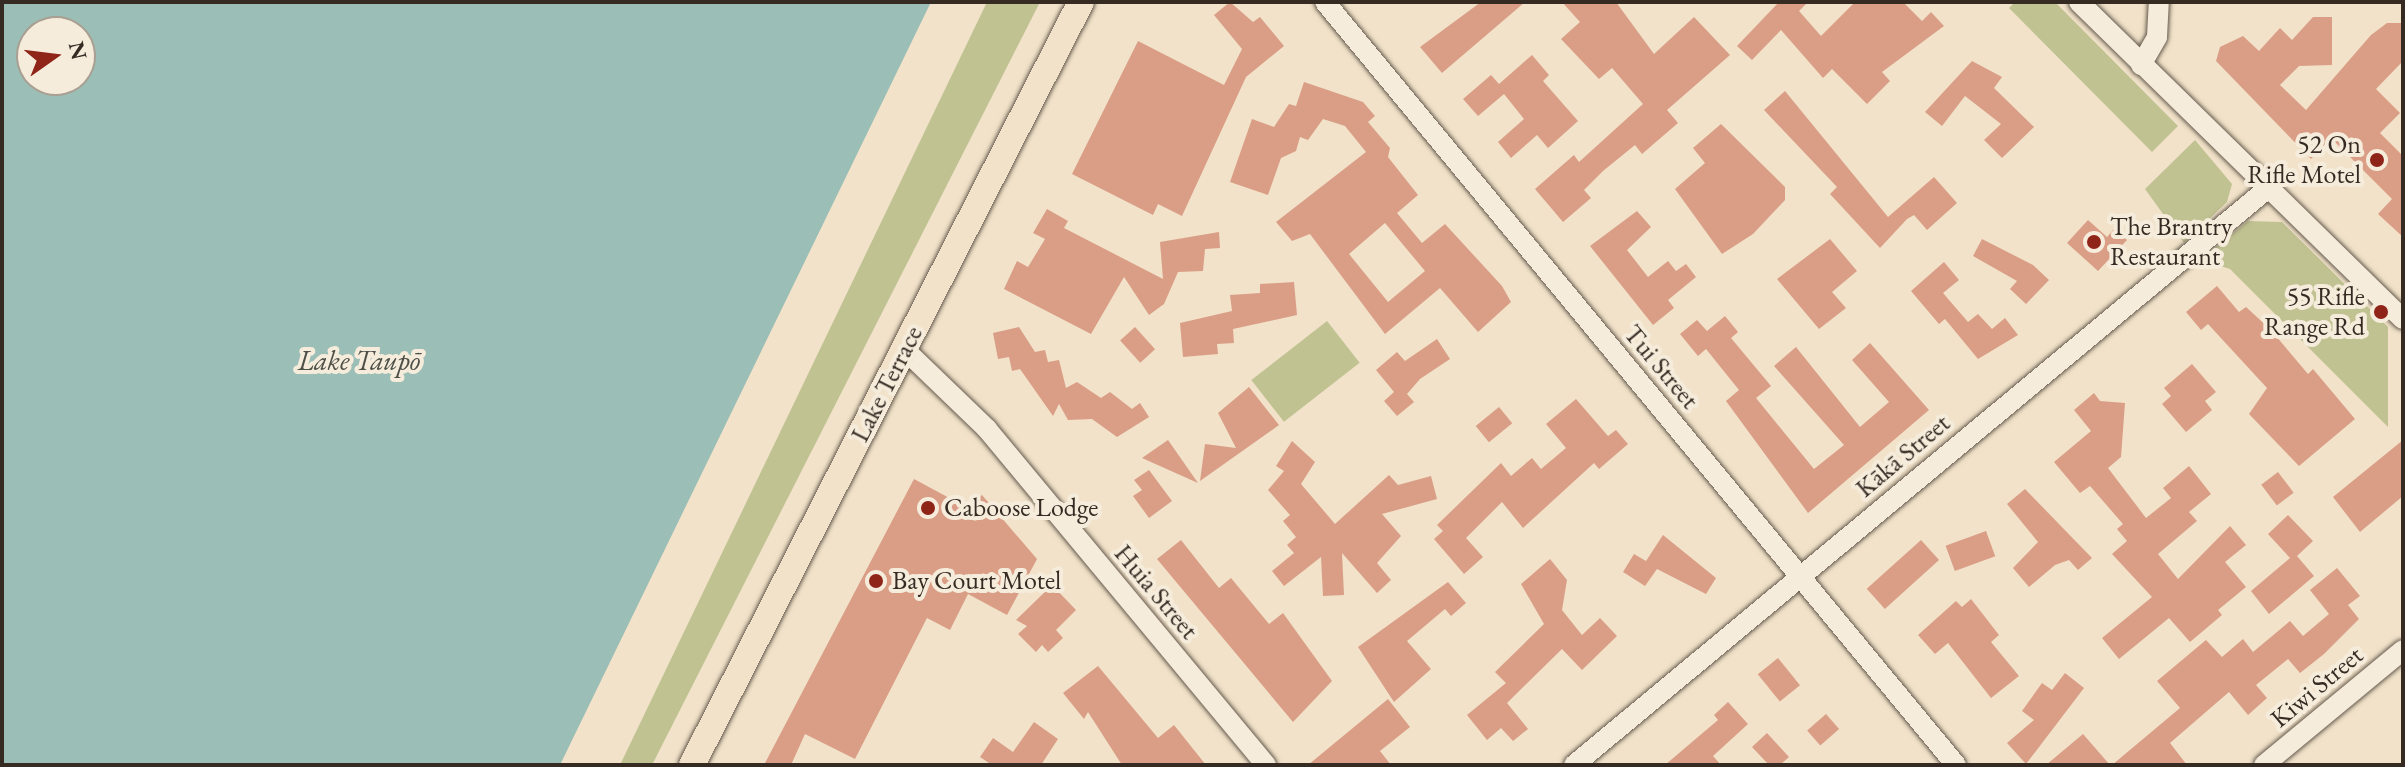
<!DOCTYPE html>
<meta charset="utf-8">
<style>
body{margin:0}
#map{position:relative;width:2405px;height:767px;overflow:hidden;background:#f1e2c9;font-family:"EB Garamond",serif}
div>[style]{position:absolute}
.green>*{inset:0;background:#c0c292;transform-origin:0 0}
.water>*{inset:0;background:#9bbeb6}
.building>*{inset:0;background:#da9e86;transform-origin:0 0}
.roads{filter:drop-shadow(0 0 2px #64594c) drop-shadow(0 0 2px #64594c)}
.minor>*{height:20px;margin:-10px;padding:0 10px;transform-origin:10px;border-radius:10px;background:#f6ecdc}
.major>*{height:26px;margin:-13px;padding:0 13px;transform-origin:13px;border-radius:13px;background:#f1e2c9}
.dots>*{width:22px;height:22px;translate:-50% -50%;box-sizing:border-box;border:4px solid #f6ecdc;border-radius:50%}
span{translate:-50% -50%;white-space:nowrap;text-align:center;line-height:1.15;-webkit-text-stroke:8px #f6ecdc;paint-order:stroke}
.poi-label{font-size:26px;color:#352b23}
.right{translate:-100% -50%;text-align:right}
.left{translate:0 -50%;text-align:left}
.street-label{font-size:26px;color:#352b23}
.water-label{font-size:28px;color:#4e5048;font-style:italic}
.frame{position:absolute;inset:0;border:4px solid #352b23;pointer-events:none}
.north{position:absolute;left:16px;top:16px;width:80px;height:80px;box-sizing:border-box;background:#f6ecdc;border:2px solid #a99f92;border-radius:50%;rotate:76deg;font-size:22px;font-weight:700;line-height:32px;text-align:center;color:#352b23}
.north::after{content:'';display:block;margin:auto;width:28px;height:36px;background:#8f2418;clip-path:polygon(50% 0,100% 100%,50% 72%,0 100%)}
</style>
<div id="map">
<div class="green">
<div style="clip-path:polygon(987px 2px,1040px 2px,652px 765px,620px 765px)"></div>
<div style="clip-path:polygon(2015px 2px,2055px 2px,2178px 126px,2152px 152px,2009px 8px)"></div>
<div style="clip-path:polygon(2195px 140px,2232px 184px,2227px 202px,2184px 243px,2145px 189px)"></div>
<div style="clip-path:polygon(2248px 221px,2282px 222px,2388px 327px,2388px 427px,2230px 269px,2201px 260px)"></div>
<div style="left:1327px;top:321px;width:53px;height:96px;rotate:52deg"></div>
</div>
<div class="water">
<div style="clip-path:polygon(evenodd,2px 2px,931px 2px,560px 765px,2px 765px,2px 2px,32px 32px,80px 32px,80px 80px,32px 80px,32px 32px)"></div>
</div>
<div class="building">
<div style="clip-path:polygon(1230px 2px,1253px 22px,1260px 17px,1284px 46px,1246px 77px,1182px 216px,1158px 204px,1153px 215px,1072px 174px,1138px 41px,1224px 85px,1242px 49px,1214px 15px)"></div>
<div style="clip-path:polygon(1481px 2px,1525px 2px,1442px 73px,1420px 47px)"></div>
<div style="clip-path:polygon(1562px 2px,1616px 2px,1654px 54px,1694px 17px,1730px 55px,1667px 110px,1678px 123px,1642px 154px,1635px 145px,1603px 171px,1584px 190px,1591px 198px,1563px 222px,1535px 189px,1574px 155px,1579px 162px,1643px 104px,1612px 68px,1599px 79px,1561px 39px,1580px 22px)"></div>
<div style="clip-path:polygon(1779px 2px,1808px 2px,1799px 11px,1821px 36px,1855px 2px,1903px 2px,1922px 21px,1931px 12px,1944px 26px,1882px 72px,1890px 81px,1867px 104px,1832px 69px,1823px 78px,1781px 30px,1752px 60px,1737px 46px)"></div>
<div style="clip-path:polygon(2313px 17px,2332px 17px,2332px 65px,2299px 66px,2280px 85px,2306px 110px,2371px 35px,2387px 23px,2403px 23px,2403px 61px,2376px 89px,2400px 113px,2380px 133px,2403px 156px,2403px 237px,2378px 214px,2392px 199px,2331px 138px,2311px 159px,2216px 61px,2220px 47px,2243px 36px,2259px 51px,2280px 28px,2292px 40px)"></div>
<div style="clip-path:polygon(1532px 55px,1549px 75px,1543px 81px,1578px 121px,1548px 148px,1537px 135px,1511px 158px,1498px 142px,1524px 119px,1504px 94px,1478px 116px,1463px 99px,1491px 75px,1499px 84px)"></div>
<div style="clip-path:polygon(1972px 61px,2002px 77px,1994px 88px,2034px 127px,2002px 158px,1984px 140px,2001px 124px,1965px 96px,1942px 126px,1925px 112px)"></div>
<div style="clip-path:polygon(evenodd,1304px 82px,1363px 102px,1375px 116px,1368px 122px,1390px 148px,1388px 157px,1418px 195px,1397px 213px,1422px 243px,1445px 224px,1502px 286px,1511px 302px,1478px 332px,1440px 288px,1385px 334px,1310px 234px,1292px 241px,1276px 222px,1366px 152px,1345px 126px,1323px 119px,1308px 140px,1300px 137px,1296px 151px,1281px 158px,1268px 195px,1230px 182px,1252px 119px,1274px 127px,1289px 104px,1296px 106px,1304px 82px,1385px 223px,1425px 271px,1388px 302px,1349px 254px,1385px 223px)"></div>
<div style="clip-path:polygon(1785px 91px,1888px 217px,1934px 177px,1957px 203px,1927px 230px,1914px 215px,1907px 219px,1880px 248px,1830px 194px,1837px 187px,1764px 110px)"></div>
<div style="clip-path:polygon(1721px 124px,1785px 187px,1785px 200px,1753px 234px,1722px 254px,1675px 189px,1705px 163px,1693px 148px)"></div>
<div style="clip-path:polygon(1047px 209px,1068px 221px,1064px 228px,1163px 279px,1160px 242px,1219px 232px,1220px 248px,1205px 249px,1203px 271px,1178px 272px,1164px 304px,1149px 315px,1124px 277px,1091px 334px,1004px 289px,1017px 261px,1028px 267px,1045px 239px,1033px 233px)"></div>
<div style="clip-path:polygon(1637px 211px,1651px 227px,1627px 250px,1648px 277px,1668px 261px,1676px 271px,1686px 264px,1696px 277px,1668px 300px,1674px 308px,1653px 325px,1590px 246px)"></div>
<div style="clip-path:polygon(2088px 220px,2107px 237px,2114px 229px,2127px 240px,2098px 271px,2067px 243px)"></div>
<div style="clip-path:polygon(1830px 239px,1857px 271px,1832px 292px,1846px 308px,1819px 329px,1777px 279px)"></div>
<div style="clip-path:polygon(1982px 239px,2033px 265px,2049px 280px,2026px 304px,2010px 289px,2017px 281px,1973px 256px)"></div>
<div style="clip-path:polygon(1944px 262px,1959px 280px,1943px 293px,1968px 322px,1978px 314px,1992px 329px,2005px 318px,2018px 335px,1978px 359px,1945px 319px,1939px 324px,1911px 291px)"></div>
<div style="clip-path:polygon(1294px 282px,1297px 315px,1233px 329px,1234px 343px,1217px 344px,1218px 354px,1183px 357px,1180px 323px,1232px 311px,1230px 295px,1260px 293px,1260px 284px)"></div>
<div style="clip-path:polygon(2217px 286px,2239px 312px,2246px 307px,2270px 329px,2308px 374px,2313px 369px,2355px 419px,2299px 466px,2249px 414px,2267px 388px,2208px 324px,2201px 330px,2186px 312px)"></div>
<div style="clip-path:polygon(1725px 316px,1738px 332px,1731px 338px,1771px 386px,1756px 398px,1814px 469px,1844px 445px,1774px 366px,1796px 347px,1860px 427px,1889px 402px,1852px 360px,1870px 343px,1929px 410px,1808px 513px,1726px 401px,1739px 390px,1706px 349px,1698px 356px,1680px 334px,1697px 320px,1707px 331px)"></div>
<div style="clip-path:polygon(1019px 327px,1035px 352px,1045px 350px,1048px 362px,1059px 360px,1066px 388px,1077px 382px,1101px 398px,1110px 392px,1132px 409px,1140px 403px,1149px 417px,1117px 437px,1092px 419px,1068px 420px,1059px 404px,1053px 416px,1020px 369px,1012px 371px,1009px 357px,998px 359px,993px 333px)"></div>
<div style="left:1135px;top:327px;width:30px;height:20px;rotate:48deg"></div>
<div style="clip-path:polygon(1437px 339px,1450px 359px,1420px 379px,1407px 394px,1414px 402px,1397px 416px,1384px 401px,1394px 392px,1376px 370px,1397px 352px,1405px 361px)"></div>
<div style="clip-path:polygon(2192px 364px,2216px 392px,2205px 401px,2212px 410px,2186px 432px,2162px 404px,2171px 396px,2164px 388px)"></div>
<div style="clip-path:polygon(1249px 387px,1279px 425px,1200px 481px,1205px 444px,1236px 448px,1218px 413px)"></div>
<div style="clip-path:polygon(2094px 393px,2100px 401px,2125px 403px,2121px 457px,2108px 468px,2146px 518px,2171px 498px,2163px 488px,2189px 466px,2211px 494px,2189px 512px,2197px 521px,2158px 554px,2178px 579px,2230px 526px,2246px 545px,2225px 562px,2246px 587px,2218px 610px,2222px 615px,2190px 642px,2169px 618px,2119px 659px,2102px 638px,2152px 597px,2112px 554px,2127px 541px,2117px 529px,2123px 524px,2090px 486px,2080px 493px,2054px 462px,2091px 431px,2074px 410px)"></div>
<div style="clip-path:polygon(1576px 399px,1608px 436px,1616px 430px,1628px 444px,1599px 469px,1594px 463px,1523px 528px,1502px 502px,1466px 538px,1483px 557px,1464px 574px,1434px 539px,1443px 531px,1437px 525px,1501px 463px,1511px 476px,1532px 458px,1541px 469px,1566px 448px,1546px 424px)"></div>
<div style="left:1499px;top:407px;width:21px;height:30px;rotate:51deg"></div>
<div style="clip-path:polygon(1168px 440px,1198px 483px,1142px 458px)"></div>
<div style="clip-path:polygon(2403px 440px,2403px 496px,2360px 532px,2333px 497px)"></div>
<div style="clip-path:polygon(1292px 441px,1315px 462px,1301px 484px,1335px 524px,1389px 475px,1398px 485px,1431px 476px,1437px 499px,1382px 514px,1401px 536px,1377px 563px,1391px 580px,1377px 593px,1342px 553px,1344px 595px,1323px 596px,1321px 557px,1284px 586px,1272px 571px,1294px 553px,1287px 545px,1296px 537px,1283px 521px,1290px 515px,1268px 490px,1284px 471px,1276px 466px)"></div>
<div style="clip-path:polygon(1149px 470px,1172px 501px,1149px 518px,1133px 496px,1142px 490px,1134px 480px)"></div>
<div style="left:2278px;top:472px;width:26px;height:21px;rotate:53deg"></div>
<div style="clip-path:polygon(914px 479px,966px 507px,982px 495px,1037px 559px,1007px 615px,968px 594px,950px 630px,927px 618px,855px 759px,805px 734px,791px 765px,764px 765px)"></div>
<div style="clip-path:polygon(2025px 489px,2092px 558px,2078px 570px,2069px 560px,2055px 565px,2029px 587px,2013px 568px,2038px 542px,2007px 504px)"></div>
<div style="clip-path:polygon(2288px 515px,2313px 541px,2297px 556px,2314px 576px,2269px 614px,2251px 591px,2290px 558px,2268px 534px)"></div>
<div style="left:1986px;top:531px;width:27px;height:43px;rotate:70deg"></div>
<div style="clip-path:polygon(1663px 535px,1716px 578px,1706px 594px,1657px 569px,1645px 586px,1623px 572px,1634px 554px,1646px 561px)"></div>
<div style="clip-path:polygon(1181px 540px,1219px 588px,1231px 578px,1269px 624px,1283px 613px,1332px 681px,1293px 722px,1157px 559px)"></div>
<div style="left:1921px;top:540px;width:27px;height:73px;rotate:48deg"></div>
<div style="clip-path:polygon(1550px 559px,1567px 580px,1562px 610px,1582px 635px,1600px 618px,1617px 636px,1582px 670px,1562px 649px,1507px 703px,1528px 729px,1513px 741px,1501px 728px,1487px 740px,1467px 715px,1506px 683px,1495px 672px,1544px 624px,1521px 584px)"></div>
<div style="clip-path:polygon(2337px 568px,2360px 596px,2348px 605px,2359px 619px,2324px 654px,2300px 673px,2288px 659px,2256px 685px,2267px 698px,2248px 715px,2229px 692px,2170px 743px,2187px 765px,2112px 765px,2180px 708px,2157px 681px,2206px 640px,2222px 657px,2243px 639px,2253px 652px,2290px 621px,2303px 636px,2329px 614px,2310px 590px)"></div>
<div style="clip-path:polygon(1448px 582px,1466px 603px,1451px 616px,1445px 609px,1407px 641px,1431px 669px,1394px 702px,1358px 647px)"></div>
<div style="clip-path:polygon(1052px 585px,1076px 610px,1056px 630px,1063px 638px,1048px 652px,1042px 645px,1036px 652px,1018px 634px,1027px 626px,1016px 620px)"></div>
<div style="clip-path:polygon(1971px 599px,1999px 635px,1991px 642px,2019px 676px,1991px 698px,1948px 643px,1935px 654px,1918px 635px,1956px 601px,1962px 607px)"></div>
<div style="left:1778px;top:658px;width:35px;height:26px;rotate:51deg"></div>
<div style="clip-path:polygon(1098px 666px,1158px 738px,1174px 725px,1206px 765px,1122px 765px,1088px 712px,1084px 719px,1063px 693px)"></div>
<div style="clip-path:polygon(2065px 673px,2084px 688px,2026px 764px,2007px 743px,2034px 720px,2022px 711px,2042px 683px,2052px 690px)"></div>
<div style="clip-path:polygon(1388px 699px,1410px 727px,1380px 751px,1391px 765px,1308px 765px)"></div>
<div style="clip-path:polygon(1728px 702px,1748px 724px,1713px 756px,1721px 765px,1665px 765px,1718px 720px,1714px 715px)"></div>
<div style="left:1826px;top:714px;width:20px;height:25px;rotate:49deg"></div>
<div style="clip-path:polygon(1034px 722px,1058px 739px,1041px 765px,992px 765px,980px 757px,993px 738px,1013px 752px)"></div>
<div style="clip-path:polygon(1767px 733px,1789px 757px,1780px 765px,1769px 765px,1752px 747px)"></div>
<div style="clip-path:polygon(2083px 734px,2110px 765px,2046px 765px)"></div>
</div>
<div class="roads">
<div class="minor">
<div style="left:1325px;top:2px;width:990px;rotate:50.41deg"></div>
<div style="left:2079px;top:2px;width:453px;rotate:44.4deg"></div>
<div style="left:2141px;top:65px;width:32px;rotate:-60deg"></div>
<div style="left:2157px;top:37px;width:35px;rotate:-87deg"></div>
<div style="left:905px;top:350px;width:114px;rotate:43.9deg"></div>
<div style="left:987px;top:429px;width:437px;rotate:50.3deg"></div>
<div style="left:1574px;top:765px;width:901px;rotate:-39.73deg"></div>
<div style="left:2264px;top:765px;width:180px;rotate:-39.6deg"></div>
</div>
<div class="major">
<div style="left:692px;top:765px;width:856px;rotate:-62.99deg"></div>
</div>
</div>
<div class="dots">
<div style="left:2377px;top:160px;background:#8f2418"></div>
<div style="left:2094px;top:242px;background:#8f2418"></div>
<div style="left:2381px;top:312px;background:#8f2418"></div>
<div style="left:928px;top:508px;background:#8f2418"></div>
<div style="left:876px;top:581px;background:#8f2418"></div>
</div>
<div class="poi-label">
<span class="right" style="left:2361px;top:160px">52 On<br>Rifle Motel</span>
<span class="left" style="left:2110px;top:242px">The Brantry<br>Restaurant</span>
<span class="right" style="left:2365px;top:312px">55 Rifle<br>Range Rd</span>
<span class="left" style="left:944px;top:508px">Caboose Lodge</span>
<span class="left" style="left:892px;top:581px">Bay Court Motel</span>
</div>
<div class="street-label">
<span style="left:1661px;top:367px;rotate:50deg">Tui Street</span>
<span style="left:887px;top:384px;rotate:-63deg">Lake Terrace</span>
<span style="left:1903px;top:456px;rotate:-40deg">Kākā Street</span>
<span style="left:1156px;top:592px;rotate:50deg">Huia Street</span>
<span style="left:2317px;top:687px;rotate:-40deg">Kiwi Street</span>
</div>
<div class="water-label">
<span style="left:359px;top:360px">Lake Taupō</span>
</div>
<div class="frame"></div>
<div class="north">N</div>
</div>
